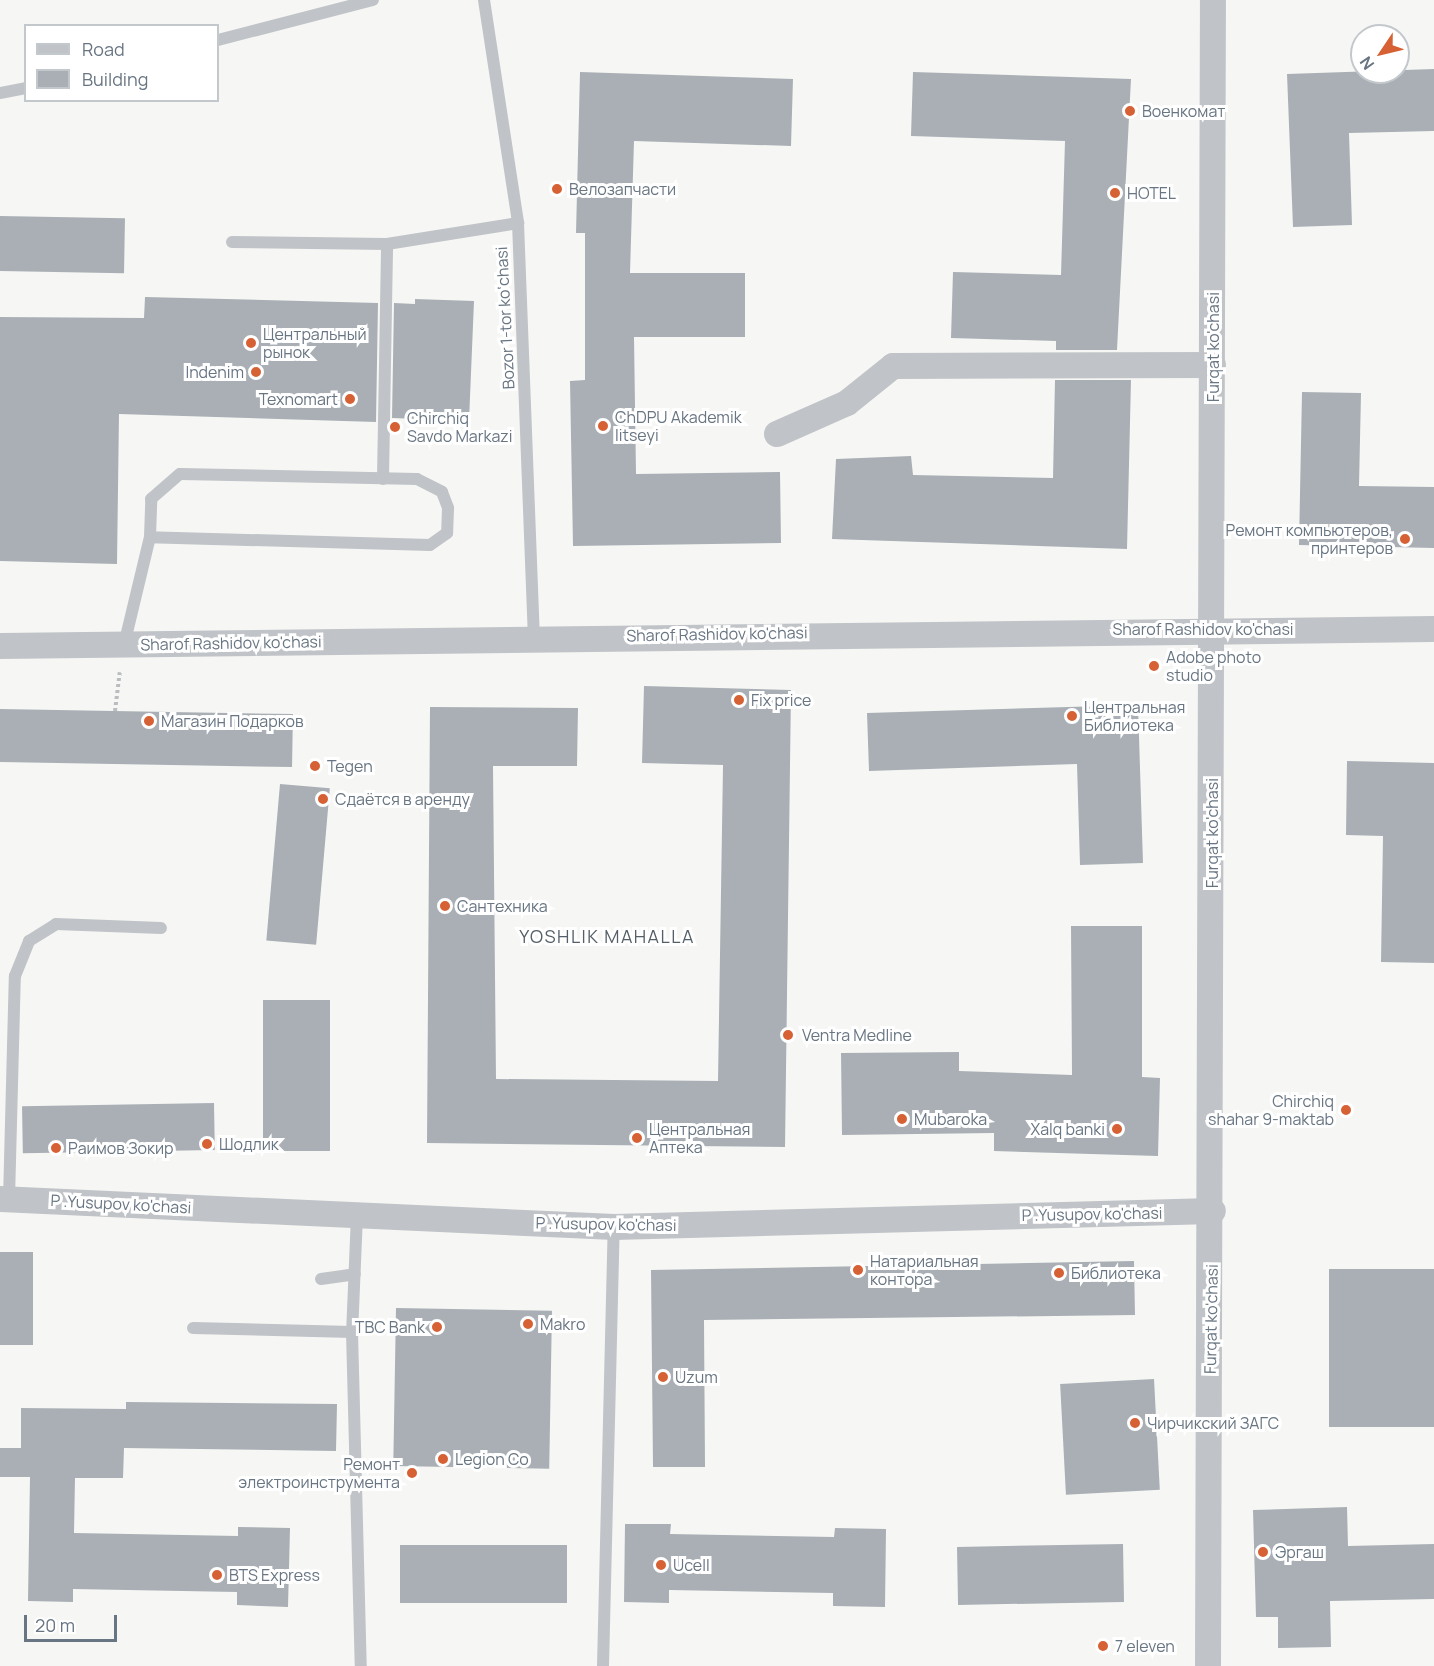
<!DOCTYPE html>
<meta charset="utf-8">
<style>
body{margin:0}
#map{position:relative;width:1434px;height:1666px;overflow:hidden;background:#f6f7f4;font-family:Manrope,sans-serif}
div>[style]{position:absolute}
.building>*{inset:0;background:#a9afb5;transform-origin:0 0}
.path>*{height:4px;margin-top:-2px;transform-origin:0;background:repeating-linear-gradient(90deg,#babcbf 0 3px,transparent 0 6px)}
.service>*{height:12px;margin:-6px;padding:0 6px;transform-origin:6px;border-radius:6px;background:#c0c3c7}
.minor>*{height:26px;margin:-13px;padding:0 13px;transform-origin:13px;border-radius:13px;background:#c0c3c7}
.dots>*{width:16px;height:16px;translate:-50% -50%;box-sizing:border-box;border:3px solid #fff;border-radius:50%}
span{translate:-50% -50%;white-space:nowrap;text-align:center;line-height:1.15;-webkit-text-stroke:6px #fff;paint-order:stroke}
.poi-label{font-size:16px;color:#687582}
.left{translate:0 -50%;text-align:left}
.right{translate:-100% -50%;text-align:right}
.street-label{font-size:16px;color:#687582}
.neighbourhood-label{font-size:18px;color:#555f68;letter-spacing:1.5px}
.legend{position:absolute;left:24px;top:24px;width:195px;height:78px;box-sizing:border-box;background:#fff;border:2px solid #c3c8cd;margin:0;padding:8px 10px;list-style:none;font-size:18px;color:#687582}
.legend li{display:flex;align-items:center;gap:12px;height:30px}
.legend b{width:30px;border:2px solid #c3c8cd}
.north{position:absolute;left:1350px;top:24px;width:60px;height:60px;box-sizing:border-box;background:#fff;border:2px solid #c3c8cd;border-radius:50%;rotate:235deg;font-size:16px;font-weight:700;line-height:24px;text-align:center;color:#687582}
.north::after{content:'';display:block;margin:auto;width:21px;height:27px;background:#d66135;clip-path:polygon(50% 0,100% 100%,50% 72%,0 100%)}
.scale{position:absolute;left:24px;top:1615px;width:93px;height:27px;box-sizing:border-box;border:3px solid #687582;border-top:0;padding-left:8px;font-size:18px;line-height:21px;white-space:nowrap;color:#687582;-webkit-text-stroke:4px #fff;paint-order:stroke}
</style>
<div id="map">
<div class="building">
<div style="clip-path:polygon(1434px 69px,1434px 131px,1349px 133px,1352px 225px,1293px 227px,1287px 74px)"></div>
<div style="clip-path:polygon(580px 72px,793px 79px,791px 146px,634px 141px,630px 273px,745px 273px,745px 337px,634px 337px,636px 474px,780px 472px,781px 543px,573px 546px,570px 381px,585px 380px,585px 233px,576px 233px)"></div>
<div style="clip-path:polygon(913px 72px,1131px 79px,1117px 350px,1056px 350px,1056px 341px,951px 338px,953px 272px,1061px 275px,1065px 141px,911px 136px)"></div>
<div style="left:0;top:216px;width:125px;height:55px;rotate:1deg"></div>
<div style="clip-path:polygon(145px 297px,378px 303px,376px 422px,119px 414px,117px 564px,0 561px,0 317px,144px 318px)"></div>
<div style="clip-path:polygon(415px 299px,474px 301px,469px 421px,392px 418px,394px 303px,415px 304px)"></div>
<div style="clip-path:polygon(1055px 380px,1131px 380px,1127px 549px,832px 539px,836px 459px,911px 456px,913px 475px,1053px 478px)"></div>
<div style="clip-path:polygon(1302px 392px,1361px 393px,1359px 486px,1434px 487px,1434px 548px,1299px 545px)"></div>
<div style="clip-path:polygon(644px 686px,791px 690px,785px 1147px,427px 1143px,430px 707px,578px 708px,577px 766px,493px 766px,496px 1079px,718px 1081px,723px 765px,642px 763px)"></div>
<div style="clip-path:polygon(1138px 705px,1143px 863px,1080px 865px,1077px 764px,869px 771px,867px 713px)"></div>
<div style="left:0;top:709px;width:293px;height:53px;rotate:1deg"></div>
<div style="clip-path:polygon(1347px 761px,1434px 763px,1434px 963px,1381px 962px,1383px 836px,1346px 835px)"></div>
<div style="left:280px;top:784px;width:50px;height:157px;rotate:5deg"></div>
<div style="clip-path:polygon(1071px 926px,1142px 926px,1142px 1077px,1160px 1078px,1158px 1156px,994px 1151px,994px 1133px,842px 1135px,841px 1053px,959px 1052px,959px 1071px,1072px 1075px)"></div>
<div style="left:263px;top:1000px;width:67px;height:151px"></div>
<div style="left:214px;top:1103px;width:47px;height:192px;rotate:89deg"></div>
<div style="left:0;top:1252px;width:33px;height:93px"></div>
<div style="clip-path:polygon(1134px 1261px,1135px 1315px,704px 1320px,705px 1467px,653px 1467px,651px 1270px)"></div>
<div style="left:1434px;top:1269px;width:158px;height:105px;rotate:90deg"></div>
<div style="left:396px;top:1308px;width:156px;height:158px;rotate:1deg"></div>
<div style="left:1154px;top:1379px;width:111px;height:94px;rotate:87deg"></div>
<div style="clip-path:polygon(126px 1402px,337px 1404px,336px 1451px,124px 1448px,123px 1478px,75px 1478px,74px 1533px,238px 1536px,238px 1527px,290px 1528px,288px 1607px,237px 1605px,237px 1592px,73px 1589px,73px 1602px,28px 1601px,30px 1477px,0 1477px,0 1448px,21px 1448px,21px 1408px,126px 1409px)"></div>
<div style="clip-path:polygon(1347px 1507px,1348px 1546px,1434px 1544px,1434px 1599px,1330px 1601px,1331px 1647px,1278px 1648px,1278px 1617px,1256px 1617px,1253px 1510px)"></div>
<div style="clip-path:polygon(625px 1524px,671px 1524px,670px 1534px,834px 1537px,835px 1528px,886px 1529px,885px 1607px,833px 1606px,833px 1593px,669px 1590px,669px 1603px,624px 1602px)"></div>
<div style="left:1123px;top:1544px;width:58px;height:166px;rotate:89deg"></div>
<div style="left:400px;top:1545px;width:167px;height:58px"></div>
</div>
<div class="path">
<div style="left:115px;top:711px;width:39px;rotate:-83deg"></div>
</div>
<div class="service">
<div style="left:484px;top:0;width:226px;rotate:81.3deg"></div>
<div style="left:518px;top:223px;width:413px;rotate:87.8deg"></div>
<div style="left:218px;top:40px;width:160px;rotate:-14.5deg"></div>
<div style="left:0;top:93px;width:26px;rotate:-11deg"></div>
<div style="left:232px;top:242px;width:155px;rotate:0.7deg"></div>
<div style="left:383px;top:479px;width:235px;rotate:-89deg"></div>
<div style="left:387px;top:244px;width:133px;rotate:-9.1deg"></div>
<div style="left:124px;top:645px;width:111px;rotate:-76.5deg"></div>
<div style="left:150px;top:537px;width:38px;rotate:-88deg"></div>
<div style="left:151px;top:499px;width:38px;rotate:-41deg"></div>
<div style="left:180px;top:474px;width:237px;rotate:1.2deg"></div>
<div style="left:417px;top:479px;width:28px;rotate:27deg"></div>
<div style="left:442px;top:492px;width:17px;rotate:69deg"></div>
<div style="left:448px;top:508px;width:25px;rotate:92deg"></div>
<div style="left:447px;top:533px;width:21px;rotate:145deg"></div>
<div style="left:430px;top:545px;width:280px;rotate:-178.4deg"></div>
<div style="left:9px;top:1199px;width:223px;rotate:-88.5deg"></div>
<div style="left:15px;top:976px;width:38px;rotate:-68deg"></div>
<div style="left:29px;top:941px;width:32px;rotate:-32deg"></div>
<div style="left:56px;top:924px;width:105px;rotate:2.2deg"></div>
<div style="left:357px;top:1215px;width:117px;rotate:92.4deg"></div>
<div style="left:352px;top:1332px;width:334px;rotate:88.5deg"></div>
<div style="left:321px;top:1279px;width:34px;rotate:-8deg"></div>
<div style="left:193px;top:1328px;width:159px;rotate:1.4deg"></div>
<div style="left:603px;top:1666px;width:439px;rotate:-88.6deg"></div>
</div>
<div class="minor">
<div style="left:777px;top:434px;width:77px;rotate:-23.9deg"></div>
<div style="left:847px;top:403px;width:59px;rotate:-38.8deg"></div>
<div style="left:893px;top:366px;width:320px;rotate:-0.2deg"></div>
<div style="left:0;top:646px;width:1434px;rotate:-0.68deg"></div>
<div style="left:0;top:1199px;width:615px;rotate:2.61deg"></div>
<div style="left:614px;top:1227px;width:599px;rotate:-1.53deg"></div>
<div style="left:1208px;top:1666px;width:1666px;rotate:-89.83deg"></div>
</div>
<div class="dots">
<div style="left:1130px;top:111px;background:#d66135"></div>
<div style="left:557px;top:189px;background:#d66135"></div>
<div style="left:1115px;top:193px;background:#d66135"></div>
<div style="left:251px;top:343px;background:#d66135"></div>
<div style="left:256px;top:372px;background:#d66135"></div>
<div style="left:350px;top:399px;background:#d66135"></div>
<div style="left:603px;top:426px;background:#d66135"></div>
<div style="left:395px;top:427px;background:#d66135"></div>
<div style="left:1405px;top:539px;background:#d66135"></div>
<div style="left:1154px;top:666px;background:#d66135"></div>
<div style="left:739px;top:700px;background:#d66135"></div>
<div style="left:1072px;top:716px;background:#d66135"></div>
<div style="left:149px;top:721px;background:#d66135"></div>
<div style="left:315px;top:766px;background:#d66135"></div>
<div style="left:323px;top:799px;background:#d66135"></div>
<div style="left:445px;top:906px;background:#d66135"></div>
<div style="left:788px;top:1035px;background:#d66135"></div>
<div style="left:1346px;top:1110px;background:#d66135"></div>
<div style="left:902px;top:1119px;background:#d66135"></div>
<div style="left:1117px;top:1129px;background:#d66135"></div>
<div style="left:637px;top:1138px;background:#d66135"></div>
<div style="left:207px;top:1144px;background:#d66135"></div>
<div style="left:56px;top:1148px;background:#d66135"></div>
<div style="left:858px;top:1270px;background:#d66135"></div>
<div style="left:1059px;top:1273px;background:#d66135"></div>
<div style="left:528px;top:1324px;background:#d66135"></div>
<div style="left:437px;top:1327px;background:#d66135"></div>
<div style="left:663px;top:1377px;background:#d66135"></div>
<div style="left:1135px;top:1423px;background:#d66135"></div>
<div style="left:443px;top:1459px;background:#d66135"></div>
<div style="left:412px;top:1473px;background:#d66135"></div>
<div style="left:1263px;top:1552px;background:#d66135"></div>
<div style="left:661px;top:1565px;background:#d66135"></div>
<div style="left:217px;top:1575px;background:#d66135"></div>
<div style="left:1103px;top:1646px;background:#d66135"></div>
</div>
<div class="poi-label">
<span class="left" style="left:1142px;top:111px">Военкомат</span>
<span class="left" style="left:569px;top:189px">Велозапчасти</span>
<span class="left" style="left:1127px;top:193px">HOTEL</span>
<span class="left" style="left:263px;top:343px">Центральный<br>рынок</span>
<span class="right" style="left:244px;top:372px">Indenim</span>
<span class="right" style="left:338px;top:399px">Texnomart</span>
<span class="left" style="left:615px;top:426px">ChDPU Akademik<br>litseyi</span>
<span class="left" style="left:407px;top:427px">Chirchiq<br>Savdo Markazi</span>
<span class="right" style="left:1393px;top:539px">Ремонт компьютеров,<br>принтеров</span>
<span class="left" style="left:1166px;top:666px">Adobe photo<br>studio</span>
<span class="left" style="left:751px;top:700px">Fix price</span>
<span class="left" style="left:1084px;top:716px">Центральная<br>Библиотека</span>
<span class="left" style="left:161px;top:721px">Магазин Подарков</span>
<span class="left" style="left:327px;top:766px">Tegen</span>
<span class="left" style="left:335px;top:799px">Сдаётся в аренду</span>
<span class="left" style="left:457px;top:906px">Сантехника</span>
<span class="left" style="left:802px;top:1035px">Ventra Medline</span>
<span class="right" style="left:1334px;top:1110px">Chirchiq<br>shahar 9-maktab</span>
<span class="left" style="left:914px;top:1119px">Mubaroka</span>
<span class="left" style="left:649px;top:1138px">Центральная<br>Аптека</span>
<span class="right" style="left:1105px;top:1129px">Xalq banki</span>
<span class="left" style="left:219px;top:1144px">Шодлик</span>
<span class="left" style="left:68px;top:1148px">Раимов Зокир</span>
<span class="left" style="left:870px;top:1270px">Натариальная<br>контора</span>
<span class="left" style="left:1071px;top:1273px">Библиотека</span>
<span class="left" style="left:540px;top:1324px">Makro</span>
<span class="right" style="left:425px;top:1327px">TBC Bank</span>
<span class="left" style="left:675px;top:1377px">Uzum</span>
<span class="left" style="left:1147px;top:1423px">Чирчикский ЗАГС</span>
<span class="left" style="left:455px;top:1459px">Legion Co</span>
<span class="right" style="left:400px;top:1473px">Ремонт<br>электроинструмента</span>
<span class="left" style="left:1275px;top:1552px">Эргаш</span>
<span class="left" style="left:673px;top:1565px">Ucell</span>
<span class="left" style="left:229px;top:1575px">BTS Express</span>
<span class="left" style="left:1115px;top:1646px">7 eleven</span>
</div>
<div class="street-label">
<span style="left:505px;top:318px;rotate:-93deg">Bozor 1-tor ko‘chasi</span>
<span style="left:1213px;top:347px;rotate:-90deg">Furqat ko'chasi</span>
<span style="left:1203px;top:629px">Sharof Rashidov ko'chasi</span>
<span style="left:717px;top:634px;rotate:-1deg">Sharof Rashidov ko'chasi</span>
<span style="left:231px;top:643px;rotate:-1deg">Sharof Rashidov ko'chasi</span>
<span style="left:1212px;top:833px;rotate:-90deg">Furqat ko'chasi</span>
<span style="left:121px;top:1204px;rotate:3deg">P .Yusupov ko'chasi</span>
<span style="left:1092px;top:1214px;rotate:-1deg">P .Yusupov ko'chasi</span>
<span style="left:606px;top:1224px;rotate:1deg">P .Yusupov ko'chasi</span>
<span style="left:1211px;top:1319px;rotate:-89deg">Furqat ko'chasi</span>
</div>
<div class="neighbourhood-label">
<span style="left:607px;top:936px">YOSHLIK MAHALLA</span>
</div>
<ul class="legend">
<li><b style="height:8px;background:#c0c3c7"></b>Road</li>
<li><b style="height:16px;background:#a9afb5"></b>Building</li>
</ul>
<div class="north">N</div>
<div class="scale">20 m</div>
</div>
